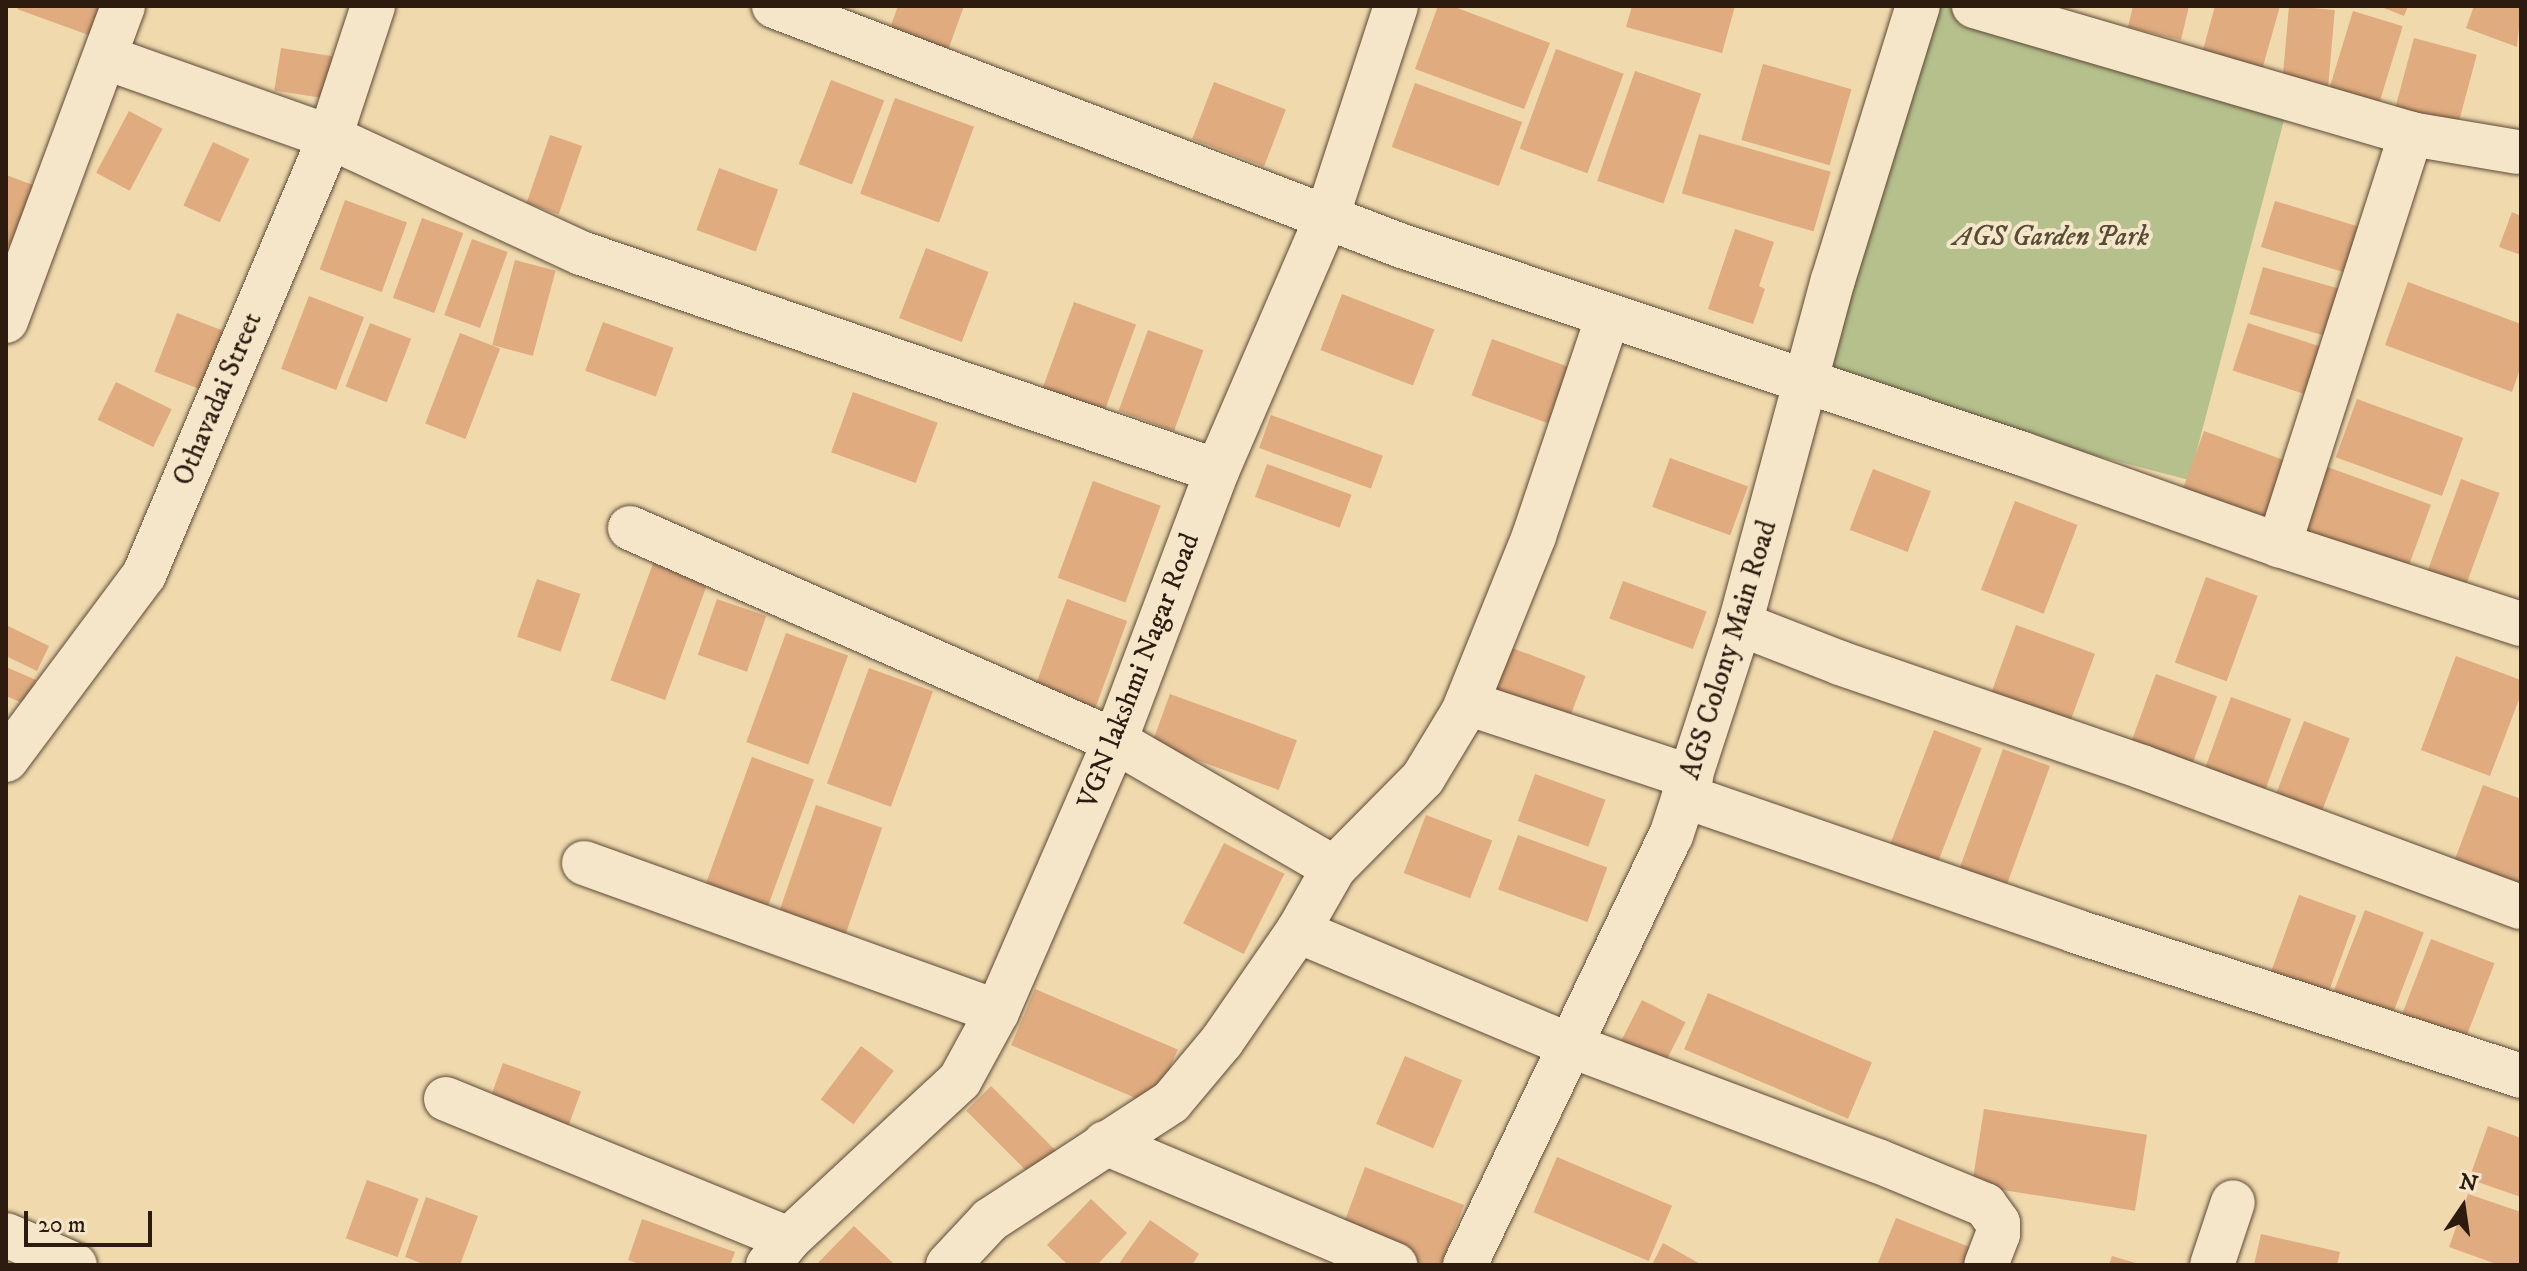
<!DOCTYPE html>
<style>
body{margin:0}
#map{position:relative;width:2527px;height:1271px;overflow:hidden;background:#efd9ad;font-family:"IM FELL DW Pica",serif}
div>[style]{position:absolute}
.green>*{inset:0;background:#b5c08d}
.building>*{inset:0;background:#dfab7f;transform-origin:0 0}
.roads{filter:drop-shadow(0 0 2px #5e4a36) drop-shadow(0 0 2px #5e4a36)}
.street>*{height:44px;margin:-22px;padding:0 22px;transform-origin:22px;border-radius:22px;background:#f5e6ca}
span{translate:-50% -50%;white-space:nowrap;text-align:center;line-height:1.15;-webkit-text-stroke:8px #f5e6ca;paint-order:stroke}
.park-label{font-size:28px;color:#564d35;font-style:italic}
.street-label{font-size:28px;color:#2d1b0f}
.frame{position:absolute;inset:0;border:8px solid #2d1b0f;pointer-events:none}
.north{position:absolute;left:2423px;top:1167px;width:80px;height:80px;-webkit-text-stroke:6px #f5e6ca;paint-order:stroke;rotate:13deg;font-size:22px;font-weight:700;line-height:32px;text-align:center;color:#2d1b0f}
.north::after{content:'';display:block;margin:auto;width:28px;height:36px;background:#2d1b0f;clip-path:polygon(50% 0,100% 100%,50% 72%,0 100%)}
.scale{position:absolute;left:24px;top:1211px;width:128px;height:36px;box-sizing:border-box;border:4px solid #2d1b0f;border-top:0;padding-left:10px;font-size:24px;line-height:28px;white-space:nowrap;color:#2d1b0f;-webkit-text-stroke:6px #f5e6ca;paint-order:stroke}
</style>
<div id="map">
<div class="green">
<div style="clip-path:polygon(1920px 6px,1961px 6px,2288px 105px,2189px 480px,1809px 381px)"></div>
</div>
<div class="building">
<div style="clip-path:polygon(19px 6px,118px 6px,105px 41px,17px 9px)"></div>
<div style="clip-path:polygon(898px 6px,964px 6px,947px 53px,889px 31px)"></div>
<div style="clip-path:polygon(1438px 6px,1452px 6px,1550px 43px,1524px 109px,1415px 69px)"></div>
<div style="clip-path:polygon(1632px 6px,1735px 6px,1722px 53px,1626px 27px)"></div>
<div style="clip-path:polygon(2133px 6px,2189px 6px,2181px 40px,2128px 27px)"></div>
<div style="clip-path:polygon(2215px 6px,2280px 6px,2260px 77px,2200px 61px)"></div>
<div style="left:2289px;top:6px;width:46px;height:79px;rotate:5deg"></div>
<div style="clip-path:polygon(2379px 6px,2408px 6px,2404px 16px)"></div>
<div style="clip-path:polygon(2474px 6px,2521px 6px,2517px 47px,2466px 28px)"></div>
<div style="left:2353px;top:11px;width:52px;height:99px;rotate:17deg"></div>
<div style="left:2414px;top:38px;width:65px;height:75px;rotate:15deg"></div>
<div style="left:281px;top:48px;width:52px;height:43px;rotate:9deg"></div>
<div style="left:1556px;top:49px;width:72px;height:106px;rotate:20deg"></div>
<div style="left:1763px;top:64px;width:92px;height:79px;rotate:16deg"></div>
<div style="left:1635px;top:71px;width:70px;height:116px;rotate:19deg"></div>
<div style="left:831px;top:80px;width:57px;height:90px;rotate:21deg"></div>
<div style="left:1214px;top:82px;width:77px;height:61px;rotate:21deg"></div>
<div style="left:1415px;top:83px;width:114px;height:68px;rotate:20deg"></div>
<div style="left:895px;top:98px;width:84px;height:102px;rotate:20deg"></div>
<div style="left:129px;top:111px;width:38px;height:70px;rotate:28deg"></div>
<div style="left:1699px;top:134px;width:137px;height:62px;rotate:16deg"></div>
<div style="left:550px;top:135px;width:34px;height:72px;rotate:19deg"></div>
<div style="left:213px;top:142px;width:40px;height:70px;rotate:25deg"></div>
<div style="left:719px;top:168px;width:63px;height:66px;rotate:20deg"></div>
<div style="clip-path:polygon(6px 175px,33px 185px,10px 246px,6px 245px)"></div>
<div style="left:345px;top:200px;width:66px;height:74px;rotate:20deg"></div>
<div style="left:2275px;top:201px;width:98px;height:48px;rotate:17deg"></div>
<div style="clip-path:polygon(2512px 212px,2521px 216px,2521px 255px,2499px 247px)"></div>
<div style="left:422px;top:218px;width:44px;height:85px;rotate:20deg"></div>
<div style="clip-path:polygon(1735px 229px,1774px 242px,1759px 286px,1765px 289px,1753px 324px,1708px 309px)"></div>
<div style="left:472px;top:239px;width:38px;height:81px;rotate:20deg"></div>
<div style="left:926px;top:248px;width:67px;height:75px;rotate:21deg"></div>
<div style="left:515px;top:260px;width:42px;height:88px;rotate:15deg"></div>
<div style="left:2263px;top:267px;width:92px;height:49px;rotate:16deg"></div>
<div style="clip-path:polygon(2408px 282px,2521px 324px,2521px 366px,2512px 392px,2385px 345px)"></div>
<div style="left:1342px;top:294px;width:99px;height:60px;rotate:21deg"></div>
<div style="left:309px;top:296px;width:59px;height:78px;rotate:21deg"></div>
<div style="left:1074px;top:302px;width:66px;height:92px;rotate:20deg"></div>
<div style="left:177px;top:313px;width:62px;height:63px;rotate:21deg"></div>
<div style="left:603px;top:322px;width:75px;height:52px;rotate:20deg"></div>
<div style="left:370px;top:323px;width:44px;height:68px;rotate:21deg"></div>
<div style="left:2248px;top:323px;width:79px;height:50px;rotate:18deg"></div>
<div style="left:1148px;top:330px;width:59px;height:86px;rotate:20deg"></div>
<div style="left:460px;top:333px;width:43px;height:97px;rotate:21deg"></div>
<div style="left:1492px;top:339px;width:81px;height:60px;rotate:20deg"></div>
<div style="left:116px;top:382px;width:62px;height:42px;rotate:26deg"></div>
<div style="left:853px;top:392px;width:90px;height:64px;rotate:20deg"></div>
<div style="left:2357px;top:399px;width:113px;height:62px;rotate:20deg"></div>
<div style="left:1271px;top:415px;width:119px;height:35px;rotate:20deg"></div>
<div style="left:2204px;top:431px;width:89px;height:75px;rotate:20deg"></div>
<div style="left:1670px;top:458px;width:83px;height:52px;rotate:20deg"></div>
<div style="left:1267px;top:464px;width:90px;height:35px;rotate:20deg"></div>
<div style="left:2322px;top:465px;width:116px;height:76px;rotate:20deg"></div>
<div style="left:1873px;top:469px;width:62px;height:65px;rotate:21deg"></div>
<div style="left:2461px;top:479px;width:41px;height:107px;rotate:20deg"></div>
<div style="left:1093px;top:481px;width:72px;height:103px;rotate:20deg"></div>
<div style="left:2015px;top:501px;width:67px;height:95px;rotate:21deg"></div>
<div style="left:655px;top:558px;width:58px;height:130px;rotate:20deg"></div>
<div style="left:2206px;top:577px;width:55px;height:91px;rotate:20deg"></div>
<div style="left:537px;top:579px;width:46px;height:61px;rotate:19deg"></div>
<div style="left:1623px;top:581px;width:89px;height:40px;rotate:20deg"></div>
<div style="left:717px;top:599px;width:52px;height:59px;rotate:19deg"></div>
<div style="left:1067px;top:599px;width:64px;height:105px;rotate:20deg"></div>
<div style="clip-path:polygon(6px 625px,49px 646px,37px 671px,6px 656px)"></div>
<div style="left:2016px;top:625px;width:84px;height:91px;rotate:20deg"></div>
<div style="left:786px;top:633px;width:66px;height:116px;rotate:20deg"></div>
<div style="left:1510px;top:647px;width:81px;height:48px;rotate:21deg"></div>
<div style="clip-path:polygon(2456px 656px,2521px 680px,2521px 694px,2490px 776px,2421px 750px)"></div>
<div style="clip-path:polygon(6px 667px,36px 680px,25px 704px,6px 696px)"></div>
<div style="left:869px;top:668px;width:68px;height:123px;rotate:20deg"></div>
<div style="left:2156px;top:674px;width:65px;height:79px;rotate:20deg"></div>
<div style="left:1170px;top:694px;width:135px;height:53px;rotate:20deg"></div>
<div style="left:2231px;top:697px;width:64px;height:92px;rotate:20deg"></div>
<div style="left:2304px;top:721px;width:49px;height:88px;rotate:21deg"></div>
<div style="left:1934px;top:730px;width:51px;height:125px;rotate:21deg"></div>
<div style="left:2003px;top:749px;width:50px;height:133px;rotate:20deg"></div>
<div style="left:752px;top:757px;width:66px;height:144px;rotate:20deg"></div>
<div style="left:1535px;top:774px;width:75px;height:50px;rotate:20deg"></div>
<div style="clip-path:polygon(2483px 785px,2521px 799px,2521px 892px,2452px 867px)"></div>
<div style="left:816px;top:805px;width:70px;height:122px;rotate:19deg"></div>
<div style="left:1426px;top:815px;width:71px;height:62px;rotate:21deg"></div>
<div style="left:1518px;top:835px;width:95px;height:58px;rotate:20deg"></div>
<div style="left:1224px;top:843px;width:68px;height:90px;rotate:27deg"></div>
<div style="left:2299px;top:895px;width:61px;height:90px;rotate:20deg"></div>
<div style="left:2365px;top:910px;width:63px;height:89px;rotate:21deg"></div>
<div style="left:2431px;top:939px;width:68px;height:96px;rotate:21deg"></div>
<div style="left:1035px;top:989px;width:155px;height:61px;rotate:23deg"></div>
<div style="left:1708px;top:993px;width:178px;height:61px;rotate:23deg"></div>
<div style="left:1642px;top:1000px;width:49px;height:55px;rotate:27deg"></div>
<div style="left:861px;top:1046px;width:41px;height:67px;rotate:37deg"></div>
<div style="left:1405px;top:1056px;width:62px;height:74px;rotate:23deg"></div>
<div style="left:503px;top:1063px;width:83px;height:46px;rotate:20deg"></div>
<div style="left:991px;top:1086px;width:102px;height:35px;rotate:45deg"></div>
<div style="left:1984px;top:1109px;width:165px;height:77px;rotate:9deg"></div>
<div style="clip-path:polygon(2488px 1126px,2521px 1138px,2521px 1197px,2469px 1179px)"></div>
<div style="left:1557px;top:1157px;width:125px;height:60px;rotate:23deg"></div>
<div style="clip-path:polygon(1365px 1167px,1464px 1205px,1441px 1265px,1414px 1265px,1339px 1236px)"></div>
<div style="left:367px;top:1180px;width:55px;height:62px;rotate:20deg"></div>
<div style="clip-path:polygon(2468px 1194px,2521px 1212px,2521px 1265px,2499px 1265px,2449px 1247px)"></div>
<div style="clip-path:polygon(426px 1197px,478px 1216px,460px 1265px,426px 1265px,405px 1257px)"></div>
<div style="clip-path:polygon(1091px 1199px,1127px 1233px,1097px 1265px,1068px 1265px,1047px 1245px)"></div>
<div style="clip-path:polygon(1896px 1218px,1977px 1250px,1970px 1265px,1877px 1265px)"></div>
<div style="clip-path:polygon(642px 1219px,735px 1252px,730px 1265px,641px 1265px,628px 1260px)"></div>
<div style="clip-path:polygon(1150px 1220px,1199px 1254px,1192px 1265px,1118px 1265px)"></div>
<div style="clip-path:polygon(854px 1226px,895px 1265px,816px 1265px)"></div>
<div style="clip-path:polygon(2261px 1234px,2340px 1252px,2337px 1265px,2254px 1265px)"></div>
<div style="clip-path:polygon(1663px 1243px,1702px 1265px,1652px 1265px)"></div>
<div style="clip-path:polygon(2112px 1256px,2139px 1264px,2139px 1265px,2109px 1265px)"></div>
</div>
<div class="roads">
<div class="street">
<div style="left:774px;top:6px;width:672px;rotate:20.92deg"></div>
<div style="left:1402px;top:246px;width:655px;rotate:18.52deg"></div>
<div style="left:2023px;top:454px;width:272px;rotate:19.6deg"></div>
<div style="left:2279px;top:545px;width:255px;rotate:18.1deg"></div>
<div style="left:1974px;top:6px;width:455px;rotate:16.3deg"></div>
<div style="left:2411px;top:134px;width:432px;rotate:107.8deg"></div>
<div style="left:107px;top:58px;width:237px;rotate:19.5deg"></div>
<div style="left:330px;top:137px;width:277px;rotate:24.8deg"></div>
<div style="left:581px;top:253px;width:672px;rotate:18.92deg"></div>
<div style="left:2411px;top:134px;width:108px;rotate:9.6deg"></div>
<div style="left:6px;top:321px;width:336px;rotate:-69.6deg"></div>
<div style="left:630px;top:528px;width:530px;rotate:23.71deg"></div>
<div style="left:1115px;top:741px;width:253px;rotate:30.1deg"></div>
<div style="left:1334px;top:868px;width:73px;rotate:119.7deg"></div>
<div style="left:1298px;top:931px;width:294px;rotate:22.8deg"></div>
<div style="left:1569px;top:1045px;width:330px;rotate:20.6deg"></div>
<div style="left:1878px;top:1161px;width:116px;rotate:22.4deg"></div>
<div style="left:1985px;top:1205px;width:22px;rotate:54deg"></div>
<div style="left:1998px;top:1223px;width:11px;rotate:90deg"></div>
<div style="left:1998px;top:1234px;width:33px;rotate:111deg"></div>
<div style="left:1740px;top:624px;width:107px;rotate:21.3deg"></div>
<div style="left:1840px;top:663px;width:319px;rotate:19deg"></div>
<div style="left:2142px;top:767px;width:404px;rotate:20.3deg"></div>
<div style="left:1467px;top:703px;width:236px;rotate:18.3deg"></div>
<div style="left:6px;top:760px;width:231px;rotate:-53.3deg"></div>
<div style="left:144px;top:575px;width:476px;rotate:-67deg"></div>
<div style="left:330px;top:137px;width:138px;rotate:-71.8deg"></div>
<div style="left:1684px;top:796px;width:414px;rotate:19deg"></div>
<div style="left:2075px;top:931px;width:469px;rotate:18deg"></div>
<div style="left:584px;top:863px;width:439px;rotate:19.8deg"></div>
<div style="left:1334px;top:868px;width:127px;rotate:-45.3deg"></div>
<div style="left:1423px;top:778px;width:77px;rotate:-58.8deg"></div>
<div style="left:1463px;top:712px;width:190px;rotate:-68deg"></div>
<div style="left:1534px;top:536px;width:232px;rotate:-71.4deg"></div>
<div style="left:446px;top:1099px;width:370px;rotate:22.2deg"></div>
<div style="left:1105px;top:1143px;width:315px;rotate:22.8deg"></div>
<div style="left:6px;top:1235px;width:75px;rotate:23.5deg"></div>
<div style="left:768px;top:1265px;width:33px;rotate:-51deg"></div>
<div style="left:789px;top:1239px;width:233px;rotate:-42.9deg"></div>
<div style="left:960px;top:1080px;width:77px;rotate:-61.4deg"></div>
<div style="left:997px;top:1012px;width:296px;rotate:-66.5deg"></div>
<div style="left:1115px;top:741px;width:289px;rotate:-69.3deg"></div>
<div style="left:1217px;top:471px;width:277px;rotate:-66.6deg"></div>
<div style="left:1327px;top:217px;width:222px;rotate:-71.9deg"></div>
<div style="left:948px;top:1265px;width:62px;rotate:-47deg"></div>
<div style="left:990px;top:1220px;width:216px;rotate:-33.1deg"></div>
<div style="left:1171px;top:1102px;width:80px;rotate:-50.1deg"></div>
<div style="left:1222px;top:1041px;width:134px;rotate:-55.4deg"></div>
<div style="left:1465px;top:1265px;width:476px;rotate:-64.4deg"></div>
<div style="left:1671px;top:836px;width:223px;rotate:-72deg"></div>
<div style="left:1740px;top:624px;width:356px;rotate:-74.9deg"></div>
<div style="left:1833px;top:280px;width:287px;rotate:-72.8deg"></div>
<div style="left:2212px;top:1265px;width:66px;rotate:-71.6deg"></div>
</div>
</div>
<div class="park-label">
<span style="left:2051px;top:237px">AGS Garden Park</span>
</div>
<div class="street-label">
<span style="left:218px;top:399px;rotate:-67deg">Othavadai Street</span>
<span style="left:1729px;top:650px;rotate:-73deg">AGS Colony Main Road</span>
<span style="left:1139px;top:671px;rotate:-69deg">VGN lakshmi Nagar Road</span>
</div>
<div class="frame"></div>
<div class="north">N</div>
<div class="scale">20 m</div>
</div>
